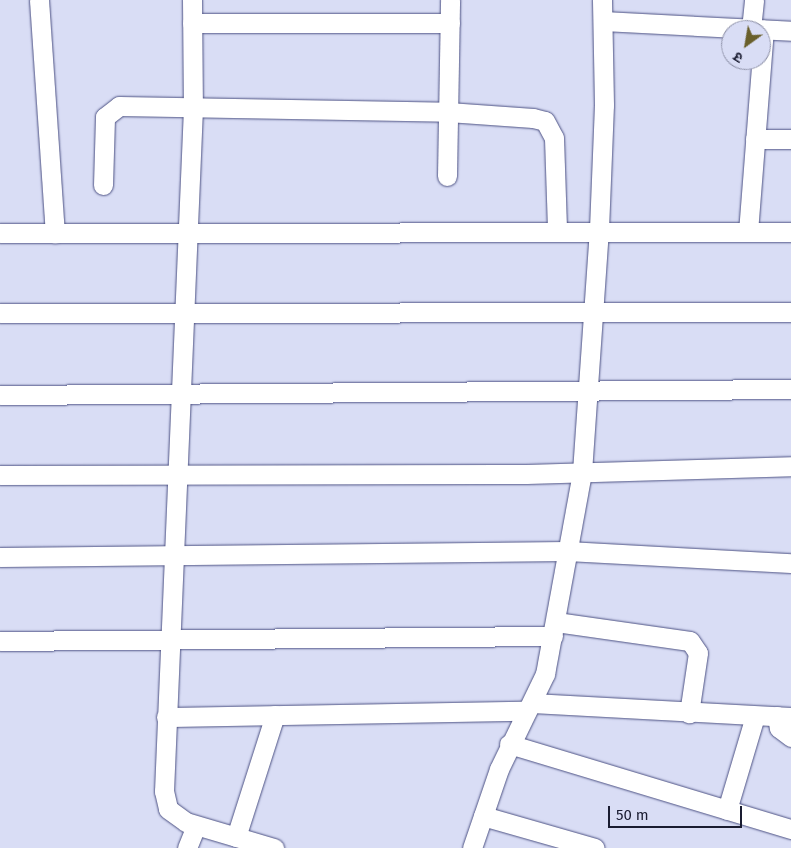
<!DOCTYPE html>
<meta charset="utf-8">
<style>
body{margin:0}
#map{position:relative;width:791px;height:848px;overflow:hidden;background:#d9ddf5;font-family:"Fira Sans","Noto Sans Devanagari",sans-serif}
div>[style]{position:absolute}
.roads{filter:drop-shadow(0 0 1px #4d5284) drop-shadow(0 0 1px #4d5284)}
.minor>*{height:19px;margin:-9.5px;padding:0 9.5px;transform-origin:9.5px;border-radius:9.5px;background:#fff}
span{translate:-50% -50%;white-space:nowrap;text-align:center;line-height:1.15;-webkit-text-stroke:4px #d9ddf5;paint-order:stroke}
.north{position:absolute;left:721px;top:20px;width:50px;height:50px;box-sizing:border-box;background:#d9ddf5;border:1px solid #8d90a7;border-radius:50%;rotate:212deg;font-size:14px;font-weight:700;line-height:20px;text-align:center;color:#1a1c31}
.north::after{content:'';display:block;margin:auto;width:18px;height:22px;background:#695f2b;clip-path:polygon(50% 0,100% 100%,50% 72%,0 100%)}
.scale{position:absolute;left:608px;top:806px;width:134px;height:22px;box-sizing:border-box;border:2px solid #1a1c31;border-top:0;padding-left:6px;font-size:15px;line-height:18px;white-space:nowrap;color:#1a1c31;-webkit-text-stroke:4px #d9ddf5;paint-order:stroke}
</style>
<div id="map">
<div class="roads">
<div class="minor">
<div style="left:39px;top:0;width:234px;rotate:86.1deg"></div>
<div style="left:192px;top:0;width:108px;rotate:89.5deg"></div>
<div style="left:193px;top:108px;width:684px;rotate:92.43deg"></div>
<div style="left:164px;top:791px;width:18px;rotate:77deg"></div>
<div style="left:168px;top:809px;width:22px;rotate:36deg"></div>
<div style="left:186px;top:822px;width:92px;rotate:16.5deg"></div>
<div style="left:603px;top:21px;width:188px;rotate:3deg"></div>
<div style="left:192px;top:23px;width:258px"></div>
<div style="left:751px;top:29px;width:29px;rotate:-84deg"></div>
<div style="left:755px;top:139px;width:36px"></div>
<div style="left:447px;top:176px;width:176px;rotate:-89deg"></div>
<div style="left:103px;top:185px;width:68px;rotate:-88.3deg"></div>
<div style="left:105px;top:117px;width:18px;rotate:-38deg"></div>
<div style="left:119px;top:106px;width:329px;rotate:1deg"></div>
<div style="left:448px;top:112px;width:85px;rotate:4deg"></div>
<div style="left:533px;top:118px;width:12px;rotate:14deg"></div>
<div style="left:545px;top:121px;width:19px;rotate:62deg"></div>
<div style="left:554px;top:138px;width:92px;rotate:88.1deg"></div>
<div style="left:748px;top:232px;width:203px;rotate:-85.5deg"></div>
<div style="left:0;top:233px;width:791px;rotate:-0.07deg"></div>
<div style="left:0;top:313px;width:791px;rotate:-0.07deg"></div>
<div style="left:0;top:395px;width:791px;rotate:-0.43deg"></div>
<div style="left:0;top:475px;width:526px;rotate:-0.11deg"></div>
<div style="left:526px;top:474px;width:265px;rotate:-1.7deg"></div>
<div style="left:0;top:557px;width:567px;rotate:-0.61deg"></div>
<div style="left:567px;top:551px;width:224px;rotate:3.1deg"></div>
<div style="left:556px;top:622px;width:135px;rotate:8.1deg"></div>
<div style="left:690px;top:641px;width:14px;rotate:56deg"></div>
<div style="left:698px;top:653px;width:61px;rotate:98.5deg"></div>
<div style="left:0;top:641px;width:553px;rotate:-0.52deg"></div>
<div style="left:532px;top:703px;width:259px;rotate:3.1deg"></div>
<div style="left:777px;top:716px;width:12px;rotate:81deg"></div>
<div style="left:779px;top:728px;width:15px;rotate:37deg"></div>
<div style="left:166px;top:717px;width:361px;rotate:-1deg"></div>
<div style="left:509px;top:744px;width:295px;rotate:16.8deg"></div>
<div style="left:727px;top:810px;width:98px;rotate:-73.4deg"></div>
<div style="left:483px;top:816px;width:116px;rotate:15.9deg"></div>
<div style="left:236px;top:837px;width:128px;rotate:-72.3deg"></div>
<div style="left:187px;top:848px;width:24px;rotate:-68deg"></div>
<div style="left:472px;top:848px;width:83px;rotate:-71.1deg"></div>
<div style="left:499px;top:769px;width:106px;rotate:-64.2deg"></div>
<div style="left:545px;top:674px;width:205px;rotate:-79.6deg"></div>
<div style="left:582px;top:472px;width:244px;rotate:-86deg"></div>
<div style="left:599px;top:229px;width:124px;rotate:-87.7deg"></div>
<div style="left:604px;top:105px;width:105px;rotate:-91.1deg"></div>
</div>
</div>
<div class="north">उ</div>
<div class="scale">50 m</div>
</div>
